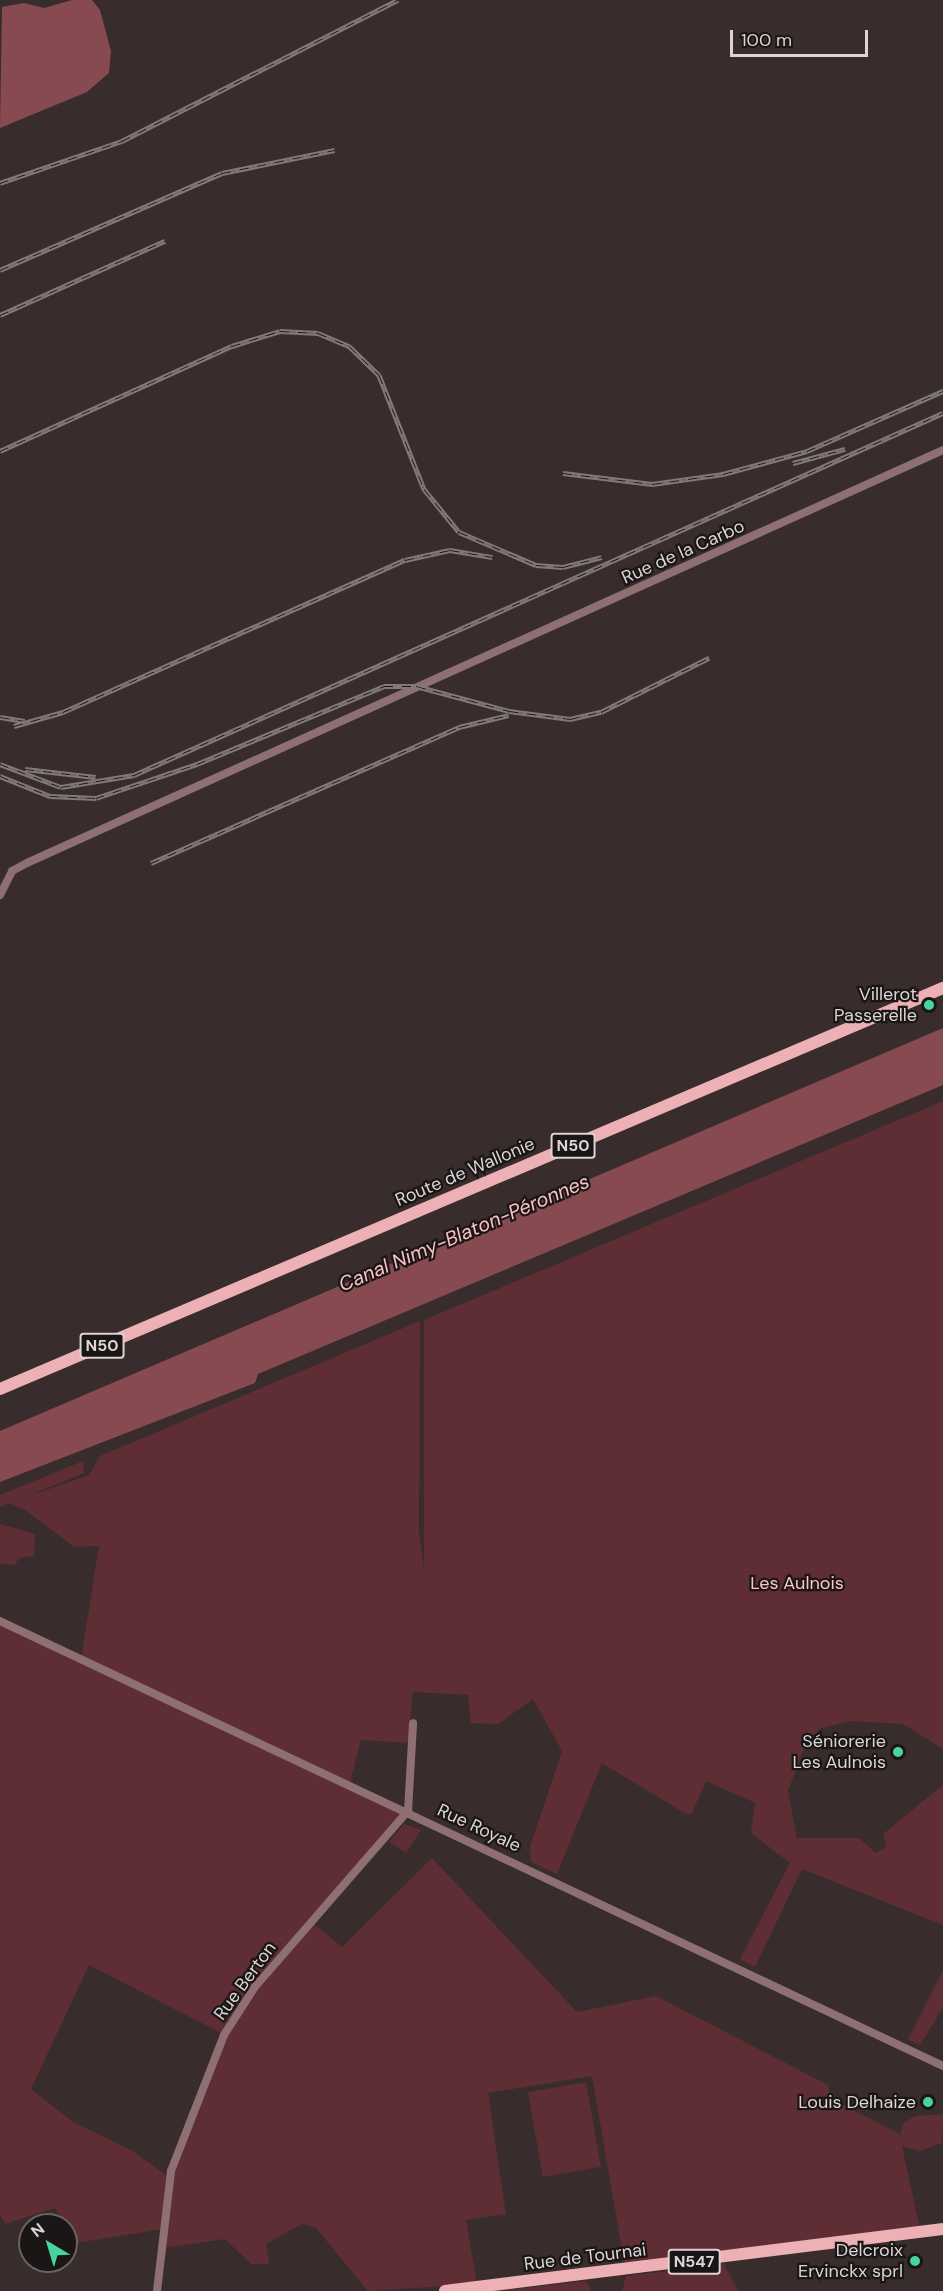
<!DOCTYPE html>
<meta charset="utf-8">
<style>
body{margin:0}
#map{position:relative;width:943px;height:2291px;overflow:hidden;background:#382c2d;font-family:"DM Sans",sans-serif}
div>[style]{position:absolute}
.green>*{inset:0;background:#5e2e34;transform-origin:0 0}
.water>*{inset:0;background:#874a51}
.street>*{height:8px;margin:-4px;padding:0 4px;transform-origin:4px;border-radius:4px;background:#8e7073}
.primary>*{height:12px;margin:-6px;padding:0 6px;transform-origin:6px;border-radius:6px;background:#ecb0b5}
.rail>*{height:5px;margin-top:-2.5px;transform-origin:0;background:repeating-linear-gradient(90deg,#1b1616 0 9px,#83797a 0 18px);box-sizing:border-box;border-block:2px solid #83797a}
.dots>*{width:16px;height:16px;translate:-50% -50%;box-sizing:border-box;border:3px solid #1b1616;border-radius:50%}
span{translate:-50% -50%;white-space:nowrap;text-align:center;line-height:1.15;-webkit-text-stroke:4.5px #1b1616;paint-order:stroke}
.shield-label span{padding:2px 4px;background:#1b1616;border:2px solid;border-radius:4px;-webkit-text-stroke-width:0}
.shield-label{font-size:16px;color:#dcd4d5;font-weight:700}
.street-label{font-size:18px;color:#dcd4d5}
.poi-label{font-size:18px;color:#dcd4d5}
.right{translate:-100% -50%;text-align:right}
.park-label{font-size:18px;color:#fdc3c7}
.water-label{font-size:20px;color:#fac0c4;font-style:italic}
.north{position:absolute;left:18px;top:2213px;width:60px;height:60px;box-sizing:border-box;background:#1b1616;border:2px solid #686262;border-radius:50%;rotate:322deg;font-size:16px;font-weight:700;line-height:24px;text-align:center;color:#dcd4d5}
.north::after{content:'';display:block;margin:auto;width:21px;height:27px;background:#48d49d;clip-path:polygon(50% 0,100% 100%,50% 72%,0 100%)}
.scale{position:absolute;left:730px;top:30px;width:138px;height:27px;box-sizing:border-box;border:3px solid #dcd4d5;border-top:0;padding-left:8px;font-size:18px;line-height:21px;white-space:nowrap;color:#dcd4d5;-webkit-text-stroke:4px #1b1616;paint-order:stroke}
</style>
<div id="map">
<div class="green">
<div style="clip-path:polygon(943px 1101px,943px 1749px,903px 1724px,852px 1721px,821px 1728px,806px 1743px,788px 1791px,797px 1838px,859px 1838px,876px 1853px,887px 1846px,883px 1834px,943px 1785px,943px 1925px,802px 1869px,755px 1967px,740px 1959px,790px 1863px,751px 1833px,755px 1803px,706px 1781px,692px 1813px,686px 1814px,602px 1763px,557px 1874px,531px 1862px,530px 1846px,562px 1751px,533px 1699px,498px 1724px,471px 1723px,468px 1695px,413px 1692px,408px 1743px,361px 1740px,350px 1782px,81px 1659px,99px 1546px,74px 1547px,25px 1510px,9px 1503px,0 1507px,0 1495px,83px 1461px,84px 1473px,26px 1497px,89px 1475px,100px 1456px,420px 1321px,419px 1532px,424px 1568px,424px 1320px)"></div>
<div style="clip-path:polygon(0 1524px,35px 1534px,34px 1556px,20px 1558px,14px 1565px,0 1564px)"></div>
<div style="clip-path:polygon(0 1624px,402px 1812px,245px 1993px,221px 2033px,89px 1965px,31px 2089px,73px 2122px,131px 2150px,167px 2176px,162px 2229px,76px 2243px,55px 2208px,5px 2224px,0 2214px)"></div>
<div style="clip-path:polygon(404px 1824px,421px 1830px,406px 1853px,389px 1842px)"></div>
<div style="clip-path:polygon(432px 1858px,577px 2012px,656px 1996px,828px 2085px,831px 2099px,900px 2134px,904px 2122px,916px 2116px,943px 2114px,942px 2143px,920px 2151px,902px 2146px,920px 2229px,625px 2267px,592px 2076px,488px 2093px,506px 2214px,466px 2220px,477px 2284px,368px 2291px,315px 2227px,302px 2224px,266px 2244px,269px 2264px,251px 2264px,225px 2239px,164px 2248px,174px 2175px,228px 2035px,248px 2000px,313px 1923px,342px 1947px)"></div>
<div style="clip-path:polygon(943px 1970px,943px 2008px,920px 2045px,908px 2040px)"></div>
<div style="left:586px;top:2082px;width:86px;height:59px;rotate:80deg"></div>
<div style="clip-path:polygon(724px 2264px,738px 2291px,622px 2291px,626px 2276px)"></div>
<div style="clip-path:polygon(587px 2281px,591px 2291px,498px 2291px)"></div>
</div>
<div class="water">
<div style="clip-path:polygon(72px 0,92px 0,100px 10px,111px 51px,109px 73px,87px 92px,0 128px,2px 7px,24px 3px,44px 8px)"></div>
<div style="clip-path:polygon(943px 1028px,943px 1085px,258px 1374px,255px 1383px,0 1482px,0 1431px)"></div>
</div>
<div class="street">
<div style="left:0;top:895px;width:27px;rotate:-63deg"></div>
<div style="left:12px;top:871px;width:19px;rotate:-28deg"></div>
<div style="left:29px;top:862px;width:1003px;rotate:-24.26deg"></div>
<div style="left:0;top:1621px;width:1043px;rotate:25.26deg"></div>
<div style="left:157px;top:2291px;width:121px;rotate:-83.3deg"></div>
<div style="left:171px;top:2171px;width:146px;rotate:-68.7deg"></div>
<div style="left:224px;top:2035px;width:56px;rotate:-57.4deg"></div>
<div style="left:254px;top:1988px;width:235px;rotate:-49deg"></div>
<div style="left:408px;top:1811px;width:88px;rotate:-86.7deg"></div>
</div>
<div class="primary">
<div style="left:0;top:1389px;width:1025px;rotate:-23.04deg"></div>
<div style="left:445px;top:2291px;width:502px;rotate:-7.1deg"></div>
</div>
<div class="rail">
<div style="left:0;top:183px;width:129px;rotate:-19deg"></div>
<div style="left:122px;top:141px;width:310px;rotate:-27.1deg"></div>
<div style="left:0;top:270px;width:242px;rotate:-23.6deg"></div>
<div style="left:222px;top:173px;width:115px;rotate:-11.5deg"></div>
<div style="left:0;top:315px;width:181px;rotate:-24.2deg"></div>
<div style="left:0;top:451px;width:255px;rotate:-24.4deg"></div>
<div style="left:232px;top:346px;width:50px;rotate:-17.4deg"></div>
<div style="left:280px;top:331px;width:38px;rotate:3deg"></div>
<div style="left:318px;top:333px;width:34px;rotate:23deg"></div>
<div style="left:349px;top:346px;width:42px;rotate:44deg"></div>
<div style="left:379px;top:375px;width:123px;rotate:68.5deg"></div>
<div style="left:424px;top:489px;width:55px;rotate:50.9deg"></div>
<div style="left:459px;top:532px;width:84px;rotate:23.2deg"></div>
<div style="left:536px;top:565px;width:27px;rotate:4deg"></div>
<div style="left:563px;top:567px;width:40px;rotate:-14.4deg"></div>
<div style="left:793px;top:463px;width:54px;rotate:-15.1deg"></div>
<div style="left:563px;top:473px;width:90px;rotate:7deg"></div>
<div style="left:652px;top:484px;width:72px;rotate:-8deg"></div>
<div style="left:723px;top:474px;width:87px;rotate:-15.3deg"></div>
<div style="left:807px;top:451px;width:149px;rotate:-23.8deg"></div>
<div style="left:0;top:717px;width:25px;rotate:9deg"></div>
<div style="left:14px;top:726px;width:51px;rotate:-15.9deg"></div>
<div style="left:63px;top:712px;width:374px;rotate:-24deg"></div>
<div style="left:405px;top:560px;width:46px;rotate:-12.5deg"></div>
<div style="left:450px;top:550px;width:43px;rotate:9.5deg"></div>
<div style="left:0;top:764px;width:65px;rotate:20.7deg"></div>
<div style="left:61px;top:787px;width:74px;rotate:-9.3deg"></div>
<div style="left:134px;top:775px;width:886px;rotate:-24.11deg"></div>
<div style="left:25px;top:769px;width:71px;rotate:6.4deg"></div>
<div style="left:0;top:776px;width:54px;rotate:21.8deg"></div>
<div style="left:50px;top:796px;width:46px;rotate:2.5deg"></div>
<div style="left:96px;top:798px;width:107px;rotate:-18.6deg"></div>
<div style="left:197px;top:764px;width:203px;rotate:-22.6deg"></div>
<div style="left:384px;top:686px;width:32px"></div>
<div style="left:416px;top:686px;width:96px;rotate:15deg"></div>
<div style="left:509px;top:711px;width:62px;rotate:7.5deg"></div>
<div style="left:570px;top:719px;width:32px;rotate:-13deg"></div>
<div style="left:601px;top:712px;width:121px;rotate:-26.6deg"></div>
<div style="left:151px;top:863px;width:337px;rotate:-23.8deg"></div>
<div style="left:459px;top:727px;width:51px;rotate:-13.5deg"></div>
</div>
<div class="dots">
<div style="left:929px;top:1005px;background:#48d49d"></div>
<div style="left:898px;top:1752px;background:#48d49d"></div>
<div style="left:928px;top:2102px;background:#48d49d"></div>
<div style="left:915px;top:2261px;background:#48d49d"></div>
</div>
<div class="shield-label">
<span style="left:573px;top:1146px">N50</span>
<span style="left:102px;top:1346px">N50</span>
<span style="left:694px;top:2262px">N547</span>
</div>
<div class="street-label">
<span style="left:683px;top:552px;rotate:-24deg">Rue de la Carbo</span>
<span style="left:465px;top:1172px;rotate:-23deg">Route de Wallonie</span>
<span style="left:479px;top:1828px;rotate:25deg">Rue Royale</span>
<span style="left:245px;top:1981px;rotate:-54deg">Rue Berton</span>
<span style="left:585px;top:2257px;rotate:-7deg">Rue de Tournai</span>
</div>
<div class="poi-label">
<span class="right" style="left:917px;top:1005px">Villerot<br>Passerelle</span>
<span class="right" style="left:886px;top:1752px">Séniorerie<br>Les Aulnois</span>
<span class="right" style="left:916px;top:2102px">Louis Delhaize</span>
<span class="right" style="left:903px;top:2261px">Delcroix<br>Ervinckx sprl</span>
</div>
<div class="park-label">
<span style="left:797px;top:1583px">Les Aulnois</span>
</div>
<div class="water-label">
<span style="left:464px;top:1233px;rotate:-23deg">Canal Nimy-Blaton-Péronnes</span>
</div>
<div class="north">N</div>
<div class="scale">100 m</div>
</div>
